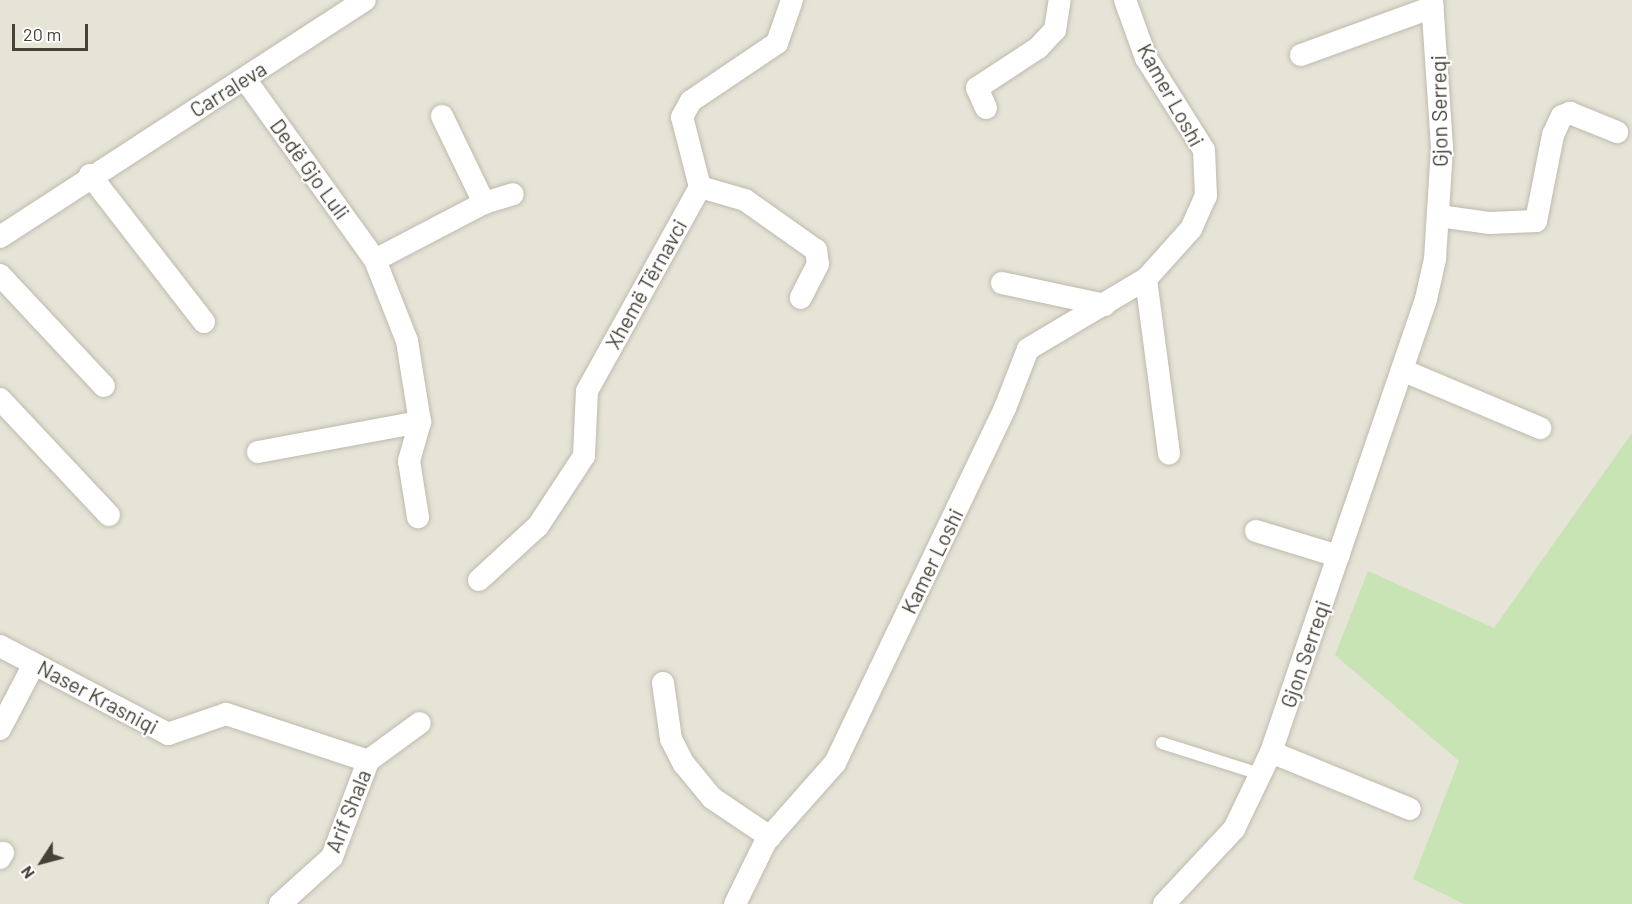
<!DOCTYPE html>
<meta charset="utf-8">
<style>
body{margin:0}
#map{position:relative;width:1632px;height:904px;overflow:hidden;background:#f3f1e9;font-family:Barlow,sans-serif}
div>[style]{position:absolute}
.residential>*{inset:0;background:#e6e3d7;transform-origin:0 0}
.green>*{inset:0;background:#c8e4b5}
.roads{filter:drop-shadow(0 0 2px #bebaac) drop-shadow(0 0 2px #bebaac)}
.service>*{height:12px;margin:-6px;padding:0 6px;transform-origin:6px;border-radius:6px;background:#fff}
.minor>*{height:22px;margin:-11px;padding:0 11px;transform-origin:11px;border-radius:11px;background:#fff}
span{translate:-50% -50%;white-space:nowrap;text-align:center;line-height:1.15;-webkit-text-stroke:4.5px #fff;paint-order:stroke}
.street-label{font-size:21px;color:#464238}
.north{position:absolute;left:12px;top:832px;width:60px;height:60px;-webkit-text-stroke:4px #fff;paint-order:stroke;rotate:234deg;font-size:16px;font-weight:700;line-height:24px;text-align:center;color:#464238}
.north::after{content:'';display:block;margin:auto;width:21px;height:27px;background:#464238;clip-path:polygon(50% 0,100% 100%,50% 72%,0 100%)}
.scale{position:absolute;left:12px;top:24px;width:76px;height:27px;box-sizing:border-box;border:3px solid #464238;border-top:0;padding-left:8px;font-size:18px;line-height:21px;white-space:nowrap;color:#464238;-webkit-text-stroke:4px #fff;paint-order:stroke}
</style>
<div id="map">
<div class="residential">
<div style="left:0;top:0;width:1632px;height:904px"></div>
</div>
<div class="green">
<div style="clip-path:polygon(1632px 433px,1632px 904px,1464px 904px,1413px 879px,1459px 761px,1335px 655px,1368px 571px,1494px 628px)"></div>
</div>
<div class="roads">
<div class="service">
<div style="left:1162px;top:743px;width:103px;rotate:17.6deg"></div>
</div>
<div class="minor">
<div style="left:1301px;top:55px;width:140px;rotate:-20deg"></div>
<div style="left:245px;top:79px;width:223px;rotate:54.3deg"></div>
<div style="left:375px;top:260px;width:87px;rotate:68.4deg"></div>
<div style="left:407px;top:341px;width:82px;rotate:80.9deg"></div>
<div style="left:420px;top:422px;width:41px;rotate:105.8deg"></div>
<div style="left:409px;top:461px;width:57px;rotate:80.9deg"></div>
<div style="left:986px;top:108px;width:22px;rotate:-114deg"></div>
<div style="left:977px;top:88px;width:73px;rotate:-33.3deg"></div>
<div style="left:1038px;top:48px;width:25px;rotate:-47deg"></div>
<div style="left:1055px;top:30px;width:30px;rotate:-81deg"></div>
<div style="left:442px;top:116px;width:97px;rotate:64.2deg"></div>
<div style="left:90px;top:175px;width:186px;rotate:52.2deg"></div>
<div style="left:700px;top:187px;width:47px;rotate:16.1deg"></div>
<div style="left:745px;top:200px;width:87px;rotate:35.2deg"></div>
<div style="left:816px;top:250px;width:14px;rotate:82deg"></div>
<div style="left:818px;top:264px;width:38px;rotate:117deg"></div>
<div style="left:1439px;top:216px;width:50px;rotate:8deg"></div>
<div style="left:1489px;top:223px;width:47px;rotate:-2.4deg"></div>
<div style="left:1536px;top:221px;width:88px;rotate:-78.8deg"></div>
<div style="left:1553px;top:135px;width:21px;rotate:-65deg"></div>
<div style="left:1562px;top:116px;width:9px;rotate:-21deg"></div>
<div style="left:1570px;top:113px;width:51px;rotate:22deg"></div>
<div style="left:0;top:237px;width:435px;rotate:-33deg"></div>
<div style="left:375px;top:260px;width:123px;rotate:-27.6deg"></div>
<div style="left:484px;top:203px;width:30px;rotate:-17deg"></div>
<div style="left:0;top:275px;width:152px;rotate:46.9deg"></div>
<div style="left:1146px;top:279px;width:176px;rotate:82.5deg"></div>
<div style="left:1002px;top:283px;width:105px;rotate:12.1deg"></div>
<div style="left:1402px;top:370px;width:150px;rotate:22.8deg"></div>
<div style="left:0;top:399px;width:159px;rotate:46.8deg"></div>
<div style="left:258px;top:452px;width:165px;rotate:-10.5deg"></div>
<div style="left:1256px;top:531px;width:86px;rotate:17deg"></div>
<div style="left:479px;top:580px;width:80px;rotate:-42.5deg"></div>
<div style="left:538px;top:526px;width:84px;rotate:-56.7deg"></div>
<div style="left:584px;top:456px;width:65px;rotate:-87.4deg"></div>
<div style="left:587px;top:391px;width:233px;rotate:-61deg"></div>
<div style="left:700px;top:187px;width:72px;rotate:-104.4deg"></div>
<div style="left:682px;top:117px;width:18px;rotate:-61deg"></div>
<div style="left:691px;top:101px;width:104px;rotate:-34deg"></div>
<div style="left:777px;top:43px;width:46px;rotate:-70.8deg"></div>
<div style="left:0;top:646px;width:190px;rotate:27.6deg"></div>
<div style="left:168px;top:734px;width:61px;rotate:-19deg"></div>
<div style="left:226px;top:714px;width:150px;rotate:18.3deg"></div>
<div style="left:663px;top:683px;width:57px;rotate:81.9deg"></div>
<div style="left:671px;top:739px;width:28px;rotate:63deg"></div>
<div style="left:684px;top:764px;width:44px;rotate:50.5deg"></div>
<div style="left:712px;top:798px;width:70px;rotate:33.9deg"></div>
<div style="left:0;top:729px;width:73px;rotate:-62.4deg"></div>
<div style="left:1271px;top:752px;width:150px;rotate:22.3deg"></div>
<div style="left:0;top:858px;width:6px;rotate:-59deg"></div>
<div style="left:280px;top:904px;width:70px;rotate:-42.1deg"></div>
<div style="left:332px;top:857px;width:103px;rotate:-69.4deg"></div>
<div style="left:368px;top:761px;width:64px;rotate:-36.2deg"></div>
<div style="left:735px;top:904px;width:70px;rotate:-63.8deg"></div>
<div style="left:766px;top:841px;width:104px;rotate:-48.5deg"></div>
<div style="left:835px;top:763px;width:394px;rotate:-64.4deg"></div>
<div style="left:1005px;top:408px;width:63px;rotate:-68.7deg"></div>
<div style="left:1028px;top:349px;width:137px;rotate:-30.7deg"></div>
<div style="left:1146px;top:279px;width:67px;rotate:-48deg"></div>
<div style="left:1191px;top:229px;width:36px;rotate:-66deg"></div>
<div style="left:1206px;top:196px;width:46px;rotate:-92.5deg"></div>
<div style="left:1204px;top:150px;width:109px;rotate:-122.2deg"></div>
<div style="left:1146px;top:58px;width:62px;rotate:-109.9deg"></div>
<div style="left:1164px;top:904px;width:103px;rotate:-47deg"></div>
<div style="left:1234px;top:829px;width:85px;rotate:-64.3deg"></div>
<div style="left:1271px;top:752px;width:479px;rotate:-71.1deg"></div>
<div style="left:1426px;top:299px;width:41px;rotate:-77.3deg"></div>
<div style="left:1435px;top:259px;width:112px;rotate:-86.4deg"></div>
<div style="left:1442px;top:147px;width:147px;rotate:-93.9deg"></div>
</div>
</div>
<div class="street-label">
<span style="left:228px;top:89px;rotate:-32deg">Carraleva</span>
<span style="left:1171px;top:95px;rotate:61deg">Kamer Loshi</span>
<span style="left:1439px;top:111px;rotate:-91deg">Gjon Serreqi</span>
<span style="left:310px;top:169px;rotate:54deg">Dedë Gjo Luli</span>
<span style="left:646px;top:284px;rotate:-61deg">Xhemë Tërnavci</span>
<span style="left:932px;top:561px;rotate:-64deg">Kamer Loshi</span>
<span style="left:1305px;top:654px;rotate:-71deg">Gjon Serreqi</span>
<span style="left:98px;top:697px;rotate:28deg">Naser Krasniqi</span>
<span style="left:348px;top:811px;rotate:-68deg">Arif Shala</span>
</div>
<div class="north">N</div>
<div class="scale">20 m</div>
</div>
